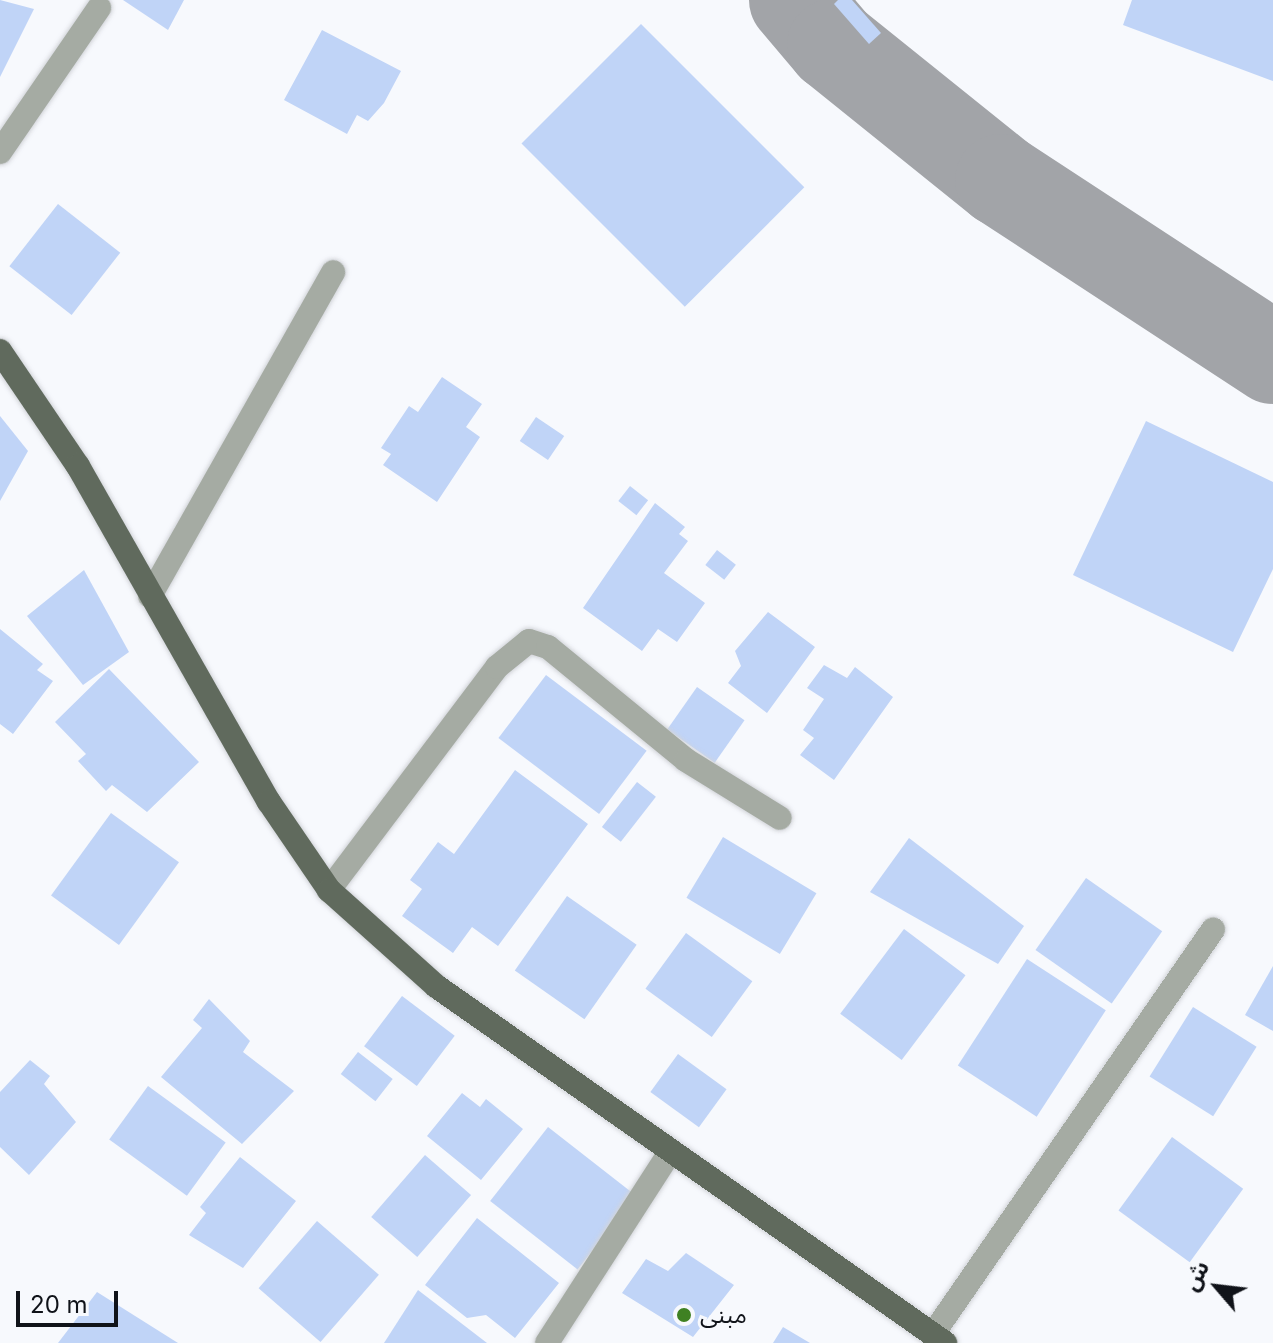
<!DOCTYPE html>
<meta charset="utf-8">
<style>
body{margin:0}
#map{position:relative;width:1273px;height:1343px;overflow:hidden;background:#f7f9fd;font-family:Inter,"Noto Sans Arabic",sans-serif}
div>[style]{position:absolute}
.taxiway>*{height:92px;margin:-46px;padding:0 46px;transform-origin:46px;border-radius:46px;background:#a2a4a8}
.building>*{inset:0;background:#c0d4f7;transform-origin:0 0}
.roads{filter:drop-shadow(0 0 2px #d2d4d9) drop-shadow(0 0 2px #d2d4d9)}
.minor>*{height:24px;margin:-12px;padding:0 12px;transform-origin:12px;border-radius:12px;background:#a5aba3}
.major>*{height:24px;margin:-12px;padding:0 12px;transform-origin:12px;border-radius:12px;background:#606a5d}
.dots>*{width:22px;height:22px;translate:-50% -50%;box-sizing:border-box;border:4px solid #f7f9fd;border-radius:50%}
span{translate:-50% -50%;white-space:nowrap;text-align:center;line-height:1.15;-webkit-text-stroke:6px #f7f9fd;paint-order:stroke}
.poi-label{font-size:24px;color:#101319}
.left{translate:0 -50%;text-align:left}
.north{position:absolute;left:1177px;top:1247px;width:80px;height:80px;-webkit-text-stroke:6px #f7f9fd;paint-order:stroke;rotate:298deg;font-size:22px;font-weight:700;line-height:32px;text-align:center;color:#101319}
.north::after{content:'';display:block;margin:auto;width:28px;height:36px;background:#101319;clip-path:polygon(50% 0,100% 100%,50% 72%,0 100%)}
.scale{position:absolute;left:16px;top:1291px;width:102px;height:36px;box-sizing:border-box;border:4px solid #101319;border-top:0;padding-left:10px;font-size:24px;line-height:28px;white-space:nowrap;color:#101319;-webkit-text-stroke:6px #f7f9fd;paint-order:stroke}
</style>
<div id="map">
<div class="taxiway">
<div style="left:795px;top:0;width:59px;rotate:49.8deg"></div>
<div style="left:833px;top:45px;width:216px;rotate:38.8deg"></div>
<div style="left:1001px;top:180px;width:325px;rotate:33.2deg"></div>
</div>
<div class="building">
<div style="clip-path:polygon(0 0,34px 9px,0 77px)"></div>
<div style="clip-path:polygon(123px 0,184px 0,168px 30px)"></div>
<div style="clip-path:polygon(838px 0,852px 0,881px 33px,869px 44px,834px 4px)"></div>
<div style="clip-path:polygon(1132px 0,1273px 0,1273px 81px,1123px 25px)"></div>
<div style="left:641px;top:24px;width:231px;height:169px;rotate:45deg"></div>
<div style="clip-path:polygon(322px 30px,401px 71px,384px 103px,368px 121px,357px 115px,347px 134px,284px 100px)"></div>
<div style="left:58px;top:204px;width:79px;height:79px;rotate:38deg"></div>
<div style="clip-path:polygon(442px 377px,482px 404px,466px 427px,480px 437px,437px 502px,383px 465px,391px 454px,381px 448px,409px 406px,418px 412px)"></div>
<div style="clip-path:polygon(0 416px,28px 451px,0 501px)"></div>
<div style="left:536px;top:417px;width:34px;height:29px;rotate:34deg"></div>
<div style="clip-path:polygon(1146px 421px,1273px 482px,1273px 569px,1233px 652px,1073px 575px)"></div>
<div style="left:630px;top:486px;width:23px;height:19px;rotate:38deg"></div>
<div style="clip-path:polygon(655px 503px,685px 527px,679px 534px,688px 541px,664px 573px,705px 603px,677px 642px,658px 629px,642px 651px,583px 608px)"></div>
<div style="left:717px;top:550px;width:24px;height:19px;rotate:38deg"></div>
<div style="clip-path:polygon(84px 570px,129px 652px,83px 685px,27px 616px)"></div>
<div style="clip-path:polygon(768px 612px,815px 647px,767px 713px,728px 683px,741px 666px,735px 651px)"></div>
<div style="clip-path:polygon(0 629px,43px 664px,37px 670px,53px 681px,13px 734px,0 724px)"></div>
<div style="clip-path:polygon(824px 665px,847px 678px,855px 667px,893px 697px,834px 780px,800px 755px,814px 738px,803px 730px,824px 699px,807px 688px)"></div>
<div style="clip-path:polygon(109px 669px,199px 762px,147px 812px,112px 785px,106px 791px,78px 761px,86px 754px,55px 722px)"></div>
<div style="left:546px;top:675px;width:126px;height:79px;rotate:37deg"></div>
<div style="left:697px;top:687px;width:58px;height:52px;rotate:35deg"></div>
<div style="clip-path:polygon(515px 770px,588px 824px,498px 946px,472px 927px,453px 953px,402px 916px,422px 889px,410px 880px,438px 842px,454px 854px)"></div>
<div style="left:637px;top:782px;width:24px;height:57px;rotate:38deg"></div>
<div style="left:111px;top:813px;width:84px;height:102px;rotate:36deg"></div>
<div style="left:723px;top:837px;width:109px;height:71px;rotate:31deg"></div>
<div style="clip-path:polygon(909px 838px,1024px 926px,998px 964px,870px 892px)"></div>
<div style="left:1086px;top:878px;width:93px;height:88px;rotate:35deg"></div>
<div style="left:567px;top:896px;width:85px;height:91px;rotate:35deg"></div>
<div style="left:904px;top:929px;width:77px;height:106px;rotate:37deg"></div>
<div style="left:686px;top:933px;width:82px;height:69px;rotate:36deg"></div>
<div style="left:1027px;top:959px;width:94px;height:127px;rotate:33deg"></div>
<div style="clip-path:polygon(1273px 966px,1273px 1031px,1245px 1015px)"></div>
<div style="left:402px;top:996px;width:66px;height:63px;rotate:37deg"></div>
<div style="clip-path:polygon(209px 999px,250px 1041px,243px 1052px,294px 1091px,242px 1144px,161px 1077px,202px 1028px,193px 1020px)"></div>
<div style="left:1193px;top:1007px;width:75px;height:82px;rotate:32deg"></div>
<div style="left:358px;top:1052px;width:44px;height:28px;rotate:38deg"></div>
<div style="left:678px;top:1054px;width:60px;height:47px;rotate:36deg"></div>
<div style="clip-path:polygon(30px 1060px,50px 1076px,44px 1084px,76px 1122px,29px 1175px,0 1147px,0 1092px)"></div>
<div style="left:148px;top:1086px;width:96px;height:66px;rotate:36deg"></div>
<div style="clip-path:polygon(462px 1093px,480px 1107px,486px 1099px,523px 1129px,481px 1180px,427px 1136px)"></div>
<div style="left:548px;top:1127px;width:111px;height:94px;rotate:38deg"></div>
<div style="left:1172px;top:1137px;width:88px;height:91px;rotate:36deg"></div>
<div style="left:425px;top:1155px;width:61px;height:82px;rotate:41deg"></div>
<div style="clip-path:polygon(240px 1157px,296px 1201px,243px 1268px,189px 1235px,206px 1213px,200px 1207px)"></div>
<div style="clip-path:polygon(477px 1218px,559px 1283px,515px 1338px,486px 1315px,467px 1318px,425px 1285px)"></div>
<div style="left:317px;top:1221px;width:82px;height:89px;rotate:41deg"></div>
<div style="clip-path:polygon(686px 1253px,734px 1285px,693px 1337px,622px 1293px,646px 1259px,668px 1271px)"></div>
<div style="clip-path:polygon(418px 1290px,487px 1343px,384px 1343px)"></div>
<div style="clip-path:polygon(97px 1292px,178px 1343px,58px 1343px)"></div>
<div style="clip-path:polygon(783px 1327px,810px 1343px,773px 1343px)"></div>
</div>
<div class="roads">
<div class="minor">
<div style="left:0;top:152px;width:175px;rotate:-55.5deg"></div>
<div style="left:150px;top:596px;width:372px;rotate:-60.5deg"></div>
<div style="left:329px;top:890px;width:279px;rotate:-53deg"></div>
<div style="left:497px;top:667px;width:41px;rotate:-39.1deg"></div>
<div style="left:529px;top:641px;width:20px;rotate:18deg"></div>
<div style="left:548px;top:647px;width:178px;rotate:39.3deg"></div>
<div style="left:686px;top:760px;width:110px;rotate:31.7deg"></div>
<div style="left:933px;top:1334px;width:492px;rotate:-55.3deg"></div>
<div style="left:547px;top:1343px;width:224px;rotate:-57.2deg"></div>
</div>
<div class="major">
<div style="left:0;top:351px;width:139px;rotate:55.9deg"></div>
<div style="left:78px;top:466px;width:386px;rotate:60.4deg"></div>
<div style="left:269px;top:802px;width:107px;rotate:55.7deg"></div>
<div style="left:329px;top:890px;width:144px;rotate:41.9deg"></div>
<div style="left:436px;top:986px;width:622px;rotate:35.04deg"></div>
</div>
</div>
<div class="dots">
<div style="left:684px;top:1315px;background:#3f8122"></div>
</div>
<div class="poi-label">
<span class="left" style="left:700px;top:1315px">مبنى</span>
</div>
<div class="north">ش</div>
<div class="scale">20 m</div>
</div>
